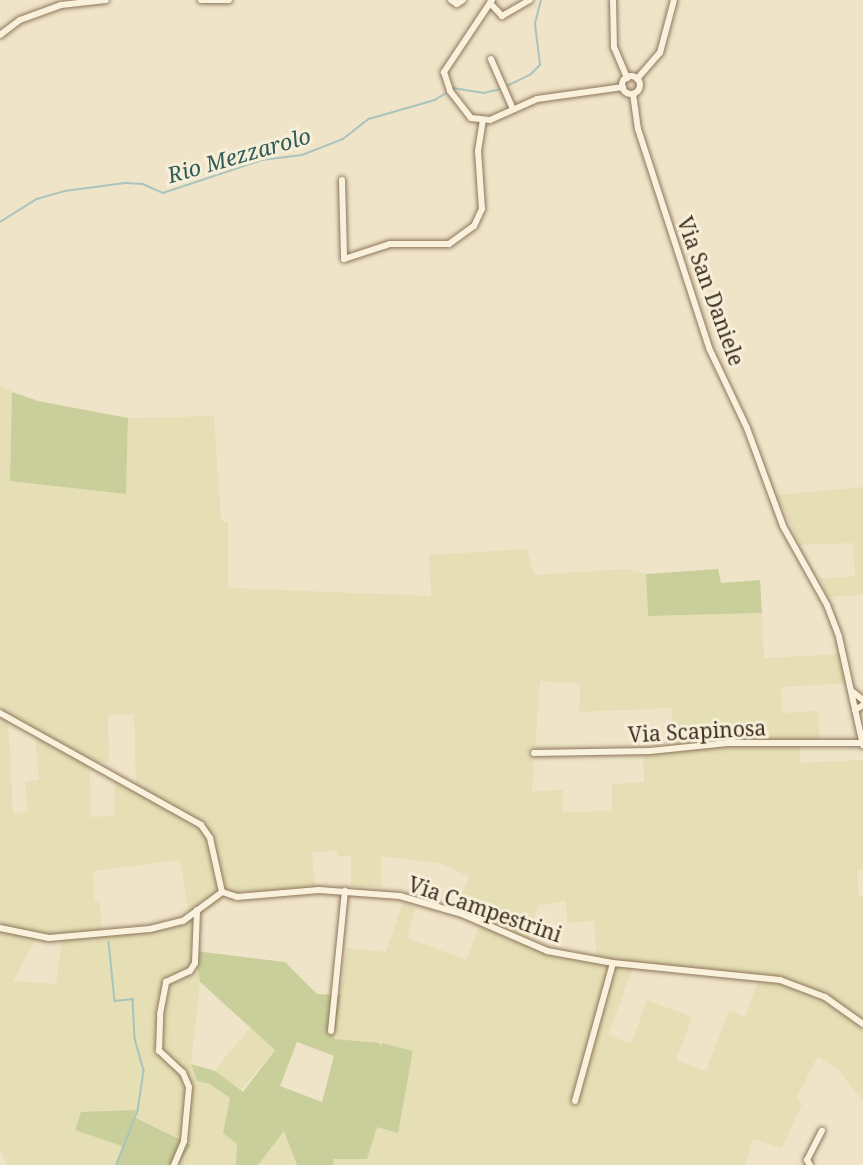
<!DOCTYPE html>
<style>
body{margin:0}
#map{position:relative;width:863px;height:1165px;overflow:hidden;background:#f0e4c8;font-family:"Noto Serif",serif}
div>[style]{position:absolute}
.farmland>*{inset:0;background:#e6deb5;transform-origin:0 0}
.green>*{inset:0;background:#c9cf9b}
.stream>*{height:1.5px;margin:-0.75px;padding:0 0.75px;transform-origin:0.75px;border-radius:0.75px;background:#a9c4bc}
.roads{filter:drop-shadow(0 0 2px #8d765c) drop-shadow(0 0 2px #8d765c)}
.minor>*{height:6px;margin:-3px;padding:0 3px;transform-origin:3px;border-radius:3px;background:#faf1dc}
.minor>.ring{margin:-3px;padding:0;box-sizing:content-box;background:none;border:6px solid #faf1dc;border-radius:50%}
span{translate:-50% -50%;white-space:nowrap;text-align:center;line-height:1.15;-webkit-text-stroke:6px #f7eed8;paint-order:stroke}
.street-label{font-size:21px;color:#3d2e20}
.water-label{font-size:22px;color:#2f5d5a;font-style:italic}
</style>
<div id="map">
<div class="farmland">
<div style="clip-path:polygon(evenodd,0 387px,9px 390px,17px 396px,12px 393px,10px 481px,126px 494px,128px 418px,214px 416px,221px 521px,228px 522px,228px 588px,431px 596px,429px 555px,527px 549px,534px 575px,626px 569px,646px 574px,648px 616px,762px 613px,764px 658px,842px 654px,847px 683px,781px 687px,782px 713px,818px 711px,820px 739px,799px 741px,800px 763px,863px 760px,863px 869px,857px 870px,859px 896px,863px 895px,863px 1101px,838px 1070px,818px 1056px,797px 1097px,802px 1104px,782px 1148px,753px 1139px,745px 1165px,333px 1165px,333px 1159px,377px 1126px,398px 1132px,413px 1052px,382px 1043px,382px 1047px,334px 1039px,347px 948px,386px 952px,403px 902px,415px 908px,408px 938px,466px 960px,479px 927px,478px 919px,455px 908px,470px 877px,440px 863px,381px 856px,381px 887px,351px 887px,351px 856px,338px 856px,336px 850px,312px 853px,315px 888px,222px 893px,222px 901px,200px 914px,200px 982px,191px 1064px,197px 1081px,210px 1084px,230px 1098px,223px 1133px,237px 1144px,236px 1165px,177px 1165px,183px 1142px,134px 1117px,135px 1110px,112px 1112px,76px 1130px,122px 1146px,115px 1165px,6px 1165px,0 1148px,0 387px,540px 681px,581px 684px,579px 712px,672px 708px,674px 746px,643px 748px,644px 782px,612px 784px,612px 811px,563px 812px,563px 790px,532px 791px,540px 681px,0 387px,134px 714px,136px 788px,115px 780px,114px 816px,91px 817px,89px 763px,109px 762px,108px 715px,134px 714px,0 387px,8px 717px,35px 733px,39px 780px,25px 781px,28px 811px,13px 814px,8px 717px,0 387px,180px 860px,190px 920px,103px 936px,99px 901px,94px 902px,93px 871px,180px 860px,0 387px,566px 901px,567px 923px,594px 921px,597px 960px,528px 943px,538px 905px,566px 901px,0 387px,36px 938px,62px 939px,56px 984px,13px 981px,36px 938px,0 387px,634px 965px,760px 976px,745px 1017px,729px 1011px,706px 1071px,676px 1060px,692px 1017px,647px 1000px,631px 1044px,608px 1035px,634px 965px)"></div>
<div style="clip-path:polygon(863px 487px,863px 595px,828px 597px,820px 579px,855px 576px,853px 543px,800px 545px,777px 495px)"></div>
<div style="left:250px;top:1028px;width:33px;height:55px;rotate:40deg"></div>
<div style="clip-path:polygon(284px 1131px,297px 1165px,258px 1165px)"></div>
</div>
<div class="green">
<div style="clip-path:polygon(12px 392px,38px 401px,128px 418px,126px 494px,10px 481px)"></div>
<div style="clip-path:polygon(718px 569px,721px 583px,760px 580px,762px 613px,648px 616px,646px 574px)"></div>
<div style="clip-path:polygon(evenodd,195px 951px,285px 962px,317px 994px,341px 995px,334px 1039px,379px 1043px,381px 1047px,382px 1043px,413px 1051px,398px 1133px,377px 1127px,367px 1159px,334px 1159px,333px 1165px,297px 1165px,284px 1131px,258px 1165px,236px 1165px,237px 1144px,223px 1133px,230px 1098px,210px 1084px,197px 1081px,191px 1064px,215px 1071px,243px 1092px,275px 1050px,200px 982px,195px 951px,297px 1042px,334px 1056px,322px 1102px,280px 1086px,297px 1042px)"></div>
<div style="clip-path:polygon(136px 1110px,134px 1117px,191px 1145px,177px 1165px,115px 1165px,122px 1146px,75px 1130px,81px 1112px)"></div>
</div>
<div class="stream">
<div style="left:507px;top:86px;width:25px;rotate:-26deg"></div>
<div style="left:530px;top:75px;width:14px;rotate:-45deg"></div>
<div style="left:540px;top:65px;width:41px;rotate:-97deg"></div>
<div style="left:535px;top:24px;width:25px;rotate:-76deg"></div>
<div style="left:453px;top:88px;width:31px;rotate:9deg"></div>
<div style="left:484px;top:93px;width:17px;rotate:-13deg"></div>
<div style="left:0;top:222px;width:44px;rotate:-31.9deg"></div>
<div style="left:37px;top:199px;width:29px;rotate:-16deg"></div>
<div style="left:65px;top:191px;width:62px;rotate:-7.5deg"></div>
<div style="left:126px;top:183px;width:17px;rotate:3deg"></div>
<div style="left:143px;top:184px;width:22px;rotate:24deg"></div>
<div style="left:163px;top:193px;width:104px;rotate:-18.4deg"></div>
<div style="left:262px;top:160px;width:40px;rotate:-7.1deg"></div>
<div style="left:302px;top:155px;width:44px;rotate:-21.3deg"></div>
<div style="left:343px;top:139px;width:33px;rotate:-38deg"></div>
<div style="left:369px;top:119px;width:69px;rotate:-16.1deg"></div>
<div style="left:435px;top:100px;width:15px;rotate:-32deg"></div>
<div style="left:109px;top:942px;width:59px;rotate:84.2deg"></div>
<div style="left:115px;top:1001px;width:18px;rotate:-6deg"></div>
<div style="left:133px;top:999px;width:40px;rotate:87.1deg"></div>
<div style="left:135px;top:1039px;width:33px;rotate:74deg"></div>
<div style="left:144px;top:1071px;width:40px;rotate:98.5deg"></div>
<div style="left:138px;top:1111px;width:58px;rotate:111.3deg"></div>
</div>
<div class="roads">
<div class="minor">
<div style="left:201px;top:0;width:28px"></div>
<div style="left:451px;top:0;width:7px;rotate:34deg"></div>
<div style="left:457px;top:4px;width:7px;rotate:-34deg"></div>
<div style="left:492px;top:0;width:87px;rotate:123.7deg"></div>
<div style="left:444px;top:72px;width:20px;rotate:72deg"></div>
<div style="left:450px;top:91px;width:34px;rotate:52deg"></div>
<div style="left:471px;top:118px;width:19px;rotate:6deg"></div>
<div style="left:490px;top:120px;width:51px;rotate:-24.1deg"></div>
<div style="left:537px;top:99px;width:87px;rotate:-7.9deg"></div>
<div style="left:613px;top:0;width:47px;rotate:88.8deg"></div>
<div style="left:614px;top:47px;width:34px;rotate:67deg"></div>
<div style="left:490px;top:3px;width:18px;rotate:47deg"></div>
<div style="left:502px;top:16px;width:32px;rotate:-30deg"></div>
<div style="left:0;top:35px;width:25px;rotate:-37deg"></div>
<div style="left:20px;top:20px;width:44px;rotate:-20.1deg"></div>
<div style="left:61px;top:5px;width:45px;rotate:-6.3deg"></div>
<div style="left:491px;top:59px;width:55px;rotate:66.3deg"></div>
<div class="ring" style="left:622px;top:76px;width:12px;height:12px"></div>
<div style="left:637px;top:79px;width:35px;rotate:-49deg"></div>
<div style="left:660px;top:53px;width:55px;rotate:-75.2deg"></div>
<div style="left:633px;top:94px;width:35px;rotate:82deg"></div>
<div style="left:638px;top:129px;width:232px;rotate:72deg"></div>
<div style="left:710px;top:350px;width:86px;rotate:64.6deg"></div>
<div style="left:747px;top:428px;width:104px;rotate:69.8deg"></div>
<div style="left:783px;top:526px;width:90px;rotate:60.9deg"></div>
<div style="left:827px;top:605px;width:34px;rotate:69deg"></div>
<div style="left:839px;top:637px;width:111px;rotate:77.5deg"></div>
<div style="left:342px;top:180px;width:79px;rotate:88.5deg"></div>
<div style="left:344px;top:259px;width:48px;rotate:-18.1deg"></div>
<div style="left:390px;top:244px;width:59px"></div>
<div style="left:449px;top:244px;width:31px;rotate:-36deg"></div>
<div style="left:474px;top:226px;width:19px;rotate:-65deg"></div>
<div style="left:482px;top:209px;width:58px;rotate:-93.9deg"></div>
<div style="left:478px;top:151px;width:31px;rotate:-81deg"></div>
<div style="left:853px;top:692px;width:13px;rotate:39deg"></div>
<div style="left:855px;top:710px;width:9px;rotate:-32deg"></div>
<div style="left:0;top:713px;width:230px;rotate:29.1deg"></div>
<div style="left:201px;top:825px;width:16px;rotate:55deg"></div>
<div style="left:210px;top:838px;width:55px;rotate:77.5deg"></div>
<div style="left:534px;top:753px;width:116px;rotate:-1deg"></div>
<div style="left:650px;top:751px;width:78px;rotate:-5.9deg"></div>
<div style="left:728px;top:743px;width:134px"></div>
<div style="left:222px;top:892px;width:16px;rotate:18deg"></div>
<div style="left:237px;top:897px;width:82px;rotate:-4.9deg"></div>
<div style="left:319px;top:890px;width:81px;rotate:4.2deg"></div>
<div style="left:400px;top:896px;width:65px;rotate:16.2deg"></div>
<div style="left:462px;top:914px;width:93px;rotate:23.5deg"></div>
<div style="left:547px;top:951px;width:67px;rotate:10.3deg"></div>
<div style="left:613px;top:963px;width:168px;rotate:5.8deg"></div>
<div style="left:780px;top:980px;width:48px;rotate:20.7deg"></div>
<div style="left:825px;top:997px;width:47px;rotate:35.4deg"></div>
<div style="left:0;top:928px;width:50px;rotate:11.5deg"></div>
<div style="left:49px;top:938px;width:101px;rotate:-5.1deg"></div>
<div style="left:150px;top:929px;width:34px;rotate:-14deg"></div>
<div style="left:183px;top:921px;width:49px;rotate:-36.6deg"></div>
<div style="left:331px;top:1031px;width:141px;rotate:-84.3deg"></div>
<div style="left:575px;top:1101px;width:143px;rotate:-74.6deg"></div>
<div style="left:174px;top:1165px;width:26px;rotate:-67deg"></div>
<div style="left:184px;top:1141px;width:54px;rotate:-84.7deg"></div>
<div style="left:189px;top:1087px;width:15px;rotate:-113deg"></div>
<div style="left:183px;top:1073px;width:33px;rotate:-137deg"></div>
<div style="left:159px;top:1051px;width:37px;rotate:-88deg"></div>
<div style="left:160px;top:1014px;width:33px;rotate:-79deg"></div>
<div style="left:166px;top:982px;width:26px;rotate:-25deg"></div>
<div style="left:190px;top:971px;width:9px;rotate:-58deg"></div>
<div style="left:195px;top:963px;width:53px;rotate:-87.8deg"></div>
<div style="left:810px;top:1165px;width:6px;rotate:-121deg"></div>
<div style="left:807px;top:1160px;width:33px;rotate:-63deg"></div>
</div>
</div>
<div class="street-label">
<span style="left:711px;top:291px;rotate:70deg">Via San Daniele</span>
<span style="left:697px;top:731px;rotate:-3deg">Via Scapinosa</span>
<span style="left:485px;top:909px;rotate:19deg">Via Campestrini</span>
</div>
<div class="water-label">
<span style="left:239px;top:155px;rotate:-16deg">Rio Mezzarolo</span>
</div>
</div>
